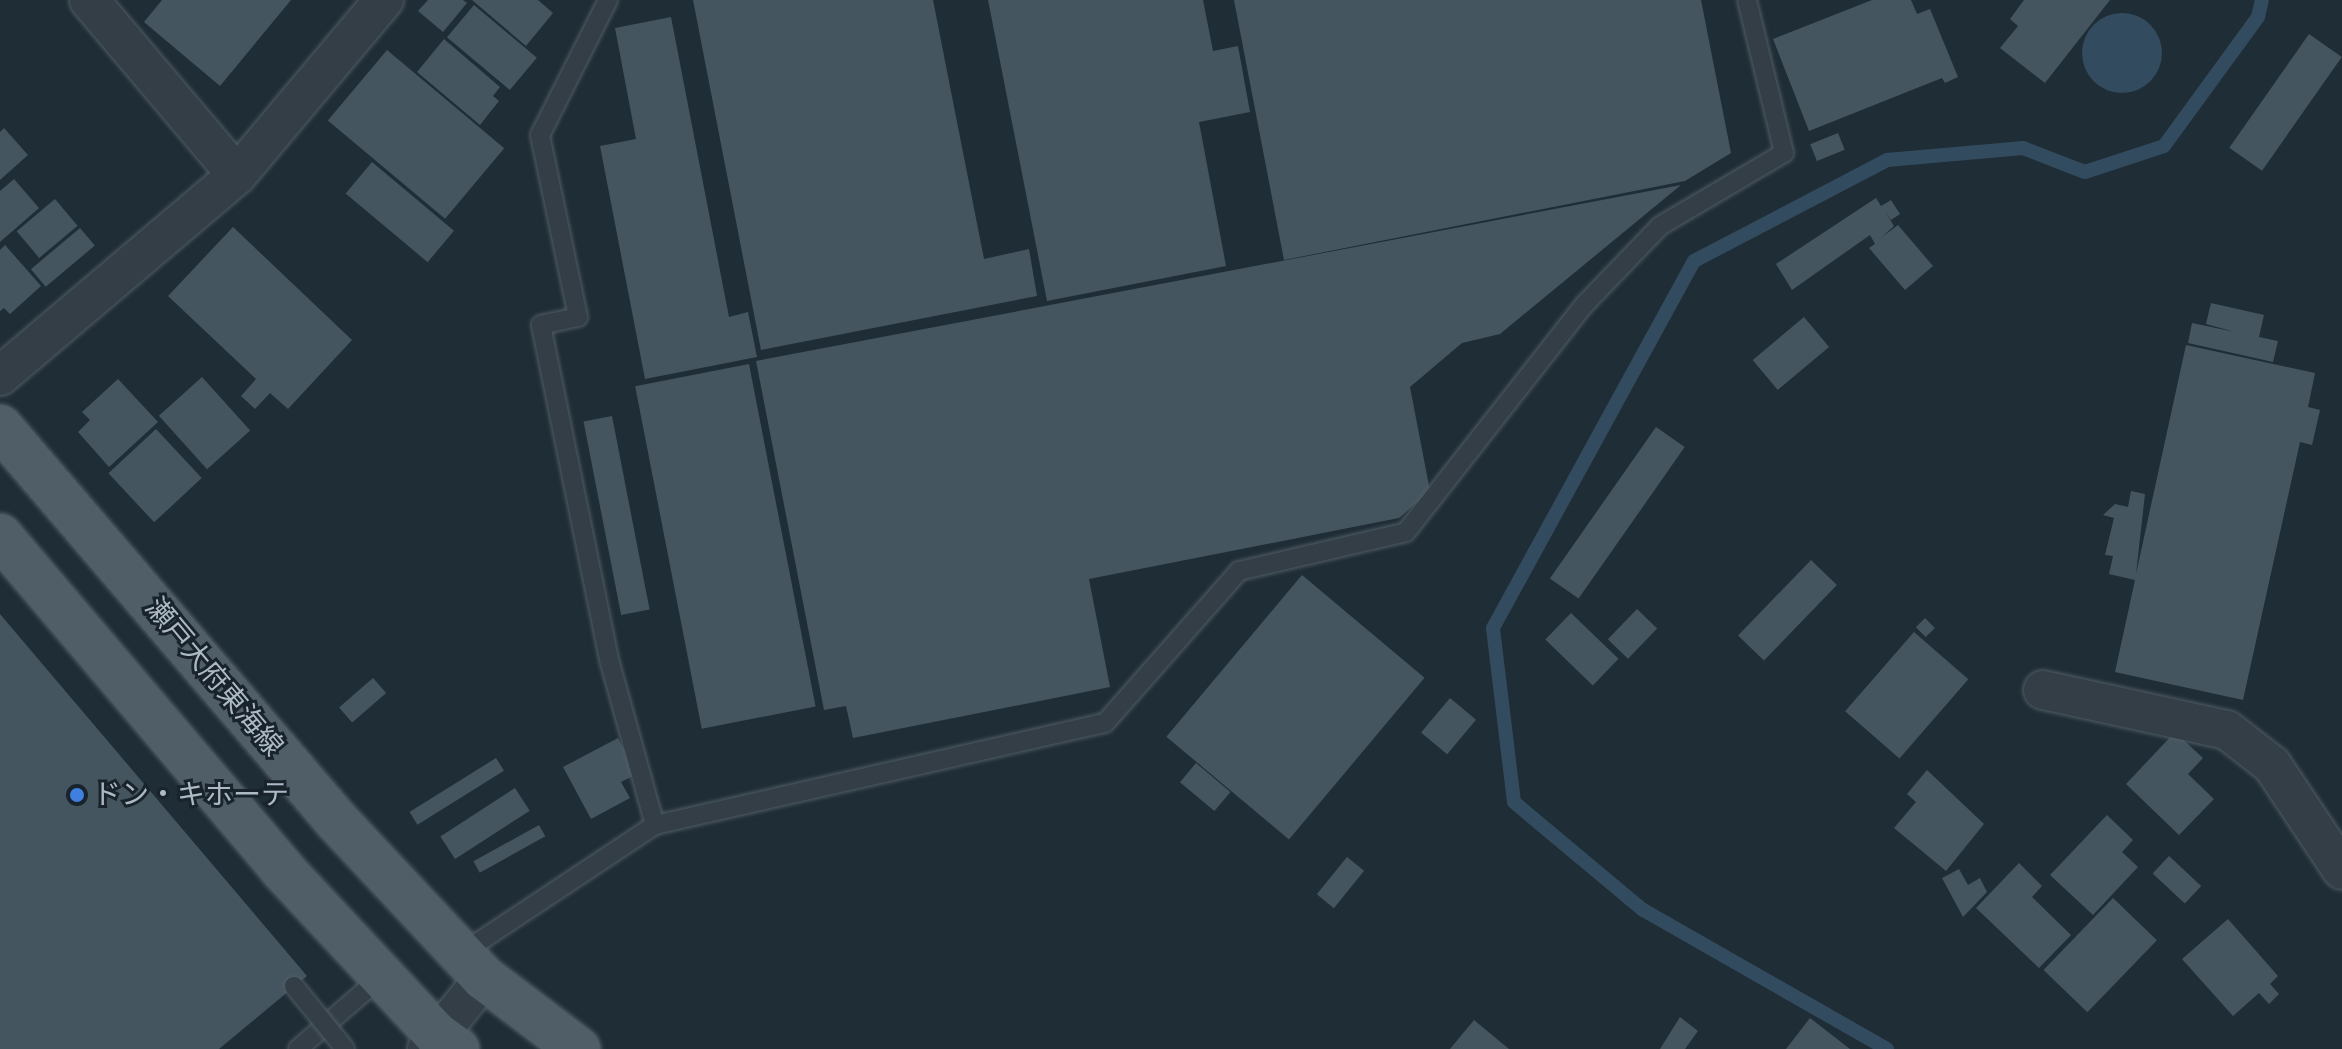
<!DOCTYPE html>
<meta charset="utf-8">
<style>
body{margin:0}
#map{position:relative;width:2342px;height:1049px;overflow:hidden;background:#1f2d36;font-family:"Source Sans 3","Noto Sans JP",sans-serif}
div>[style]{position:absolute}
.water>*{inset:0;background:#334b5e}
.round{border-radius:50%}
.stream>*{height:14px;margin:-7px;padding:0 7px;transform-origin:7px;border-radius:7px;background:#334b5e}
.building>*{inset:0;background:#455560;transform-origin:0 0}
.roads{filter:drop-shadow(0 0 2px #505c65) drop-shadow(0 0 2px #505c65)}
.lane>*{height:18px;margin:-9px;padding:0 9px;transform-origin:9px;border-radius:9px;background:#333e47}
.street>*{height:38px;margin:-19px;padding:0 19px;transform-origin:19px;border-radius:19px;background:#333e47}
.primary>*{height:44px;margin:-22px;padding:0 22px;transform-origin:22px;border-radius:22px;background:#505e67}
.bridges{filter:drop-shadow(0 0 2px #505c65) drop-shadow(0 0 2px #505c65)}
.lane-bridge>*{height:18px;margin:-9px;padding:0 9px;transform-origin:9px;border-radius:9px;background:#333e47}
.dots>*{width:22px;height:22px;translate:-50% -50%;box-sizing:border-box;border:4px solid #18232b;border-radius:50%}
span{translate:-50% -50%;white-space:nowrap;text-align:center;line-height:1.15;-webkit-text-stroke:6px #18232b;paint-order:stroke}
.street-label{font-size:28px;color:#adb9c4}
.poi-label{font-size:28px;color:#adb9c4}
.left{translate:0 -50%;text-align:left}
</style>
<div id="map">
<div class="water">
<div class="round" style="left:2082px;top:13px;width:80px;height:80px"></div>
</div>
<div class="stream">
<div style="left:1887px;top:1049px;width:281px;rotate:-150.3deg"></div>
<div style="left:1643px;top:910px;width:168px;rotate:-140.1deg"></div>
<div style="left:1514px;top:802px;width:175px;rotate:-96.9deg"></div>
<div style="left:1493px;top:628px;width:418px;rotate:-61.3deg"></div>
<div style="left:1694px;top:261px;width:218px;rotate:-27.6deg"></div>
<div style="left:1887px;top:160px;width:137px;rotate:-5deg"></div>
<div style="left:2023px;top:148px;width:66px;rotate:21.2deg"></div>
<div style="left:2085px;top:172px;width:83px;rotate:-18.2deg"></div>
<div style="left:2164px;top:146px;width:160px;rotate:-53.9deg"></div>
<div style="left:2258px;top:17px;width:17px;rotate:-77deg"></div>
</div>
<div class="building">
<div style="clip-path:polygon(162px 0,291px 0,220px 86px,144px 22px)"></div>
<div style="clip-path:polygon(428px 0,463px 0,467px 3px,443px 32px,418px 11px)"></div>
<div style="clip-path:polygon(472px 0,538px 0,553px 13px,526px 46px)"></div>
<div style="clip-path:polygon(693px 0,933px 0,984px 259px,1029px 249px,1037px 296px,761px 350px)"></div>
<div style="clip-path:polygon(988px 0,1203px 0,1213px 51px,1238px 46px,1250px 112px,1199px 122px,1226px 266px,1047px 301px)"></div>
<div style="clip-path:polygon(1234px 0,1701px 0,1731px 153px,1685px 181px,1284px 260px)"></div>
<div style="clip-path:polygon(1872px 0,1911px 0,1917px 14px,1930px 9px,1958px 77px,1945px 83px,1942px 78px,1809px 131px,1773px 39px)"></div>
<div style="clip-path:polygon(2024px 0,2110px 0,2045px 83px,2000px 48px,2018px 26px,2010px 19px)"></div>
<div style="left:474px;top:5px;width:82px;height:42px;rotate:40deg"></div>
<div style="clip-path:polygon(671px 17px,729px 317px,748px 312px,757px 357px,645px 379px,600px 146px,636px 139px,615px 28px)"></div>
<div style="left:2309px;top:34px;width:40px;height:139px;rotate:35deg"></div>
<div style="clip-path:polygon(444px 39px,500px 87px,493px 96px,499px 101px,480px 125px,417px 72px)"></div>
<div style="left:387px;top:50px;width:153px;height:92px;rotate:40deg"></div>
<div style="clip-path:polygon(4px 128px,28px 155px,0 180px,0 132px)"></div>
<div style="left:1838px;top:133px;width:18px;height:30px;rotate:68deg"></div>
<div style="left:372px;top:162px;width:107px;height:41px;rotate:40deg"></div>
<div style="clip-path:polygon(14px 179px,39px 208px,0 242px,0 191px)"></div>
<div style="clip-path:polygon(1681px 185px,1500px 334px,1462px 343px,1410px 387px,1430px 491px,1399px 518px,1089px 579px,1110px 687px,853px 738px,846px 706px,824px 710px,756px 361px)"></div>
<div style="clip-path:polygon(1876px 198px,1881px 206px,1891px 200px,1900px 214px,1891px 220px,1886px 213px,1894px 226px,1882px 237px,1898px 225px,1933px 266px,1905px 290px,1869px 248px,1875px 244px,1870px 235px,1792px 290px,1776px 264px)"></div>
<div style="left:55px;top:199px;width:35px;height:50px;rotate:50deg"></div>
<div style="clip-path:polygon(233px 227px,352px 340px,288px 409px,270px 393px,255px 409px,241px 396px,256px 379px,168px 296px)"></div>
<div style="left:80px;top:228px;width:23px;height:64px;rotate:50deg"></div>
<div style="clip-path:polygon(5px 245px,41px 286px,10px 314px,4px 308px,0 311px,0 250px)"></div>
<div style="clip-path:polygon(2211px 303px,2264px 315px,2259px 337px,2278px 341px,2273px 362px,2188px 343px,2192px 323px,2235px 332px,2206px 324px)"></div>
<div style="left:1804px;top:317px;width:39px;height:67px;rotate:50deg"></div>
<div style="clip-path:polygon(2186px 345px,2315px 373px,2308px 407px,2320px 410px,2312px 445px,2300px 442px,2243px 700px,2115px 672px,2135px 580px,2109px 574px,2113px 556px,2105px 555px,2114px 518px,2103px 515px,2115px 504px,2128px 507px,2131px 491px,2145px 494px,2136px 574px)"></div>
<div style="left:749px;top:364px;width:349px;height:116px;rotate:79deg"></div>
<div style="left:202px;top:377px;width:72px;height:58px;rotate:48deg"></div>
<div style="clip-path:polygon(118px 379px,158px 422px,109px 467px,78px 432px,90px 420px,82px 412px)"></div>
<div style="left:612px;top:416px;width:197px;height:29px;rotate:79deg"></div>
<div style="left:1656px;top:427px;width:35px;height:185px;rotate:35deg"></div>
<div style="left:156px;top:429px;width:67px;height:65px;rotate:47deg"></div>
<div style="left:1811px;top:560px;width:36px;height:105px;rotate:44deg"></div>
<div style="left:1302px;top:575px;width:160px;height:211px;rotate:40deg"></div>
<div style="left:1637px;top:609px;width:28px;height:42px;rotate:44deg"></div>
<div style="left:1571px;top:613px;width:66px;height:37px;rotate:44deg"></div>
<div style="clip-path:polygon(0 614px,307px 976px,219px 1049px,0 1049px)"></div>
<div style="left:1925px;top:618px;width:14px;height:13px;rotate:45deg"></div>
<div style="left:1914px;top:632px;width:72px;height:105px;rotate:41deg"></div>
<div style="left:373px;top:678px;width:20px;height:45px;rotate:49deg"></div>
<div style="left:1450px;top:698px;width:34px;height:45px;rotate:40deg"></div>
<div style="clip-path:polygon(2175px 732px,2203px 758px,2188px 774px,2214px 799px,2179px 835px,2126px 784px)"></div>
<div style="clip-path:polygon(618px 738px,637px 774px,621px 782px,630px 798px,591px 819px,563px 767px)"></div>
<div style="left:496px;top:758px;width:15px;height:102px;rotate:58deg"></div>
<div style="left:1196px;top:763px;width:45px;height:25px;rotate:40deg"></div>
<div style="clip-path:polygon(1927px 770px,1984px 824px,1946px 871px,1894px 828px,1916px 802px,1907px 794px)"></div>
<div style="left:515px;top:788px;width:27px;height:89px;rotate:57deg"></div>
<div style="clip-path:polygon(2107px 815px,2133px 840px,2122px 852px,2138px 867px,2093px 915px,2050px 875px)"></div>
<div style="left:539px;top:825px;width:13px;height:75px;rotate:61deg"></div>
<div style="left:2169px;top:856px;width:44px;height:24px;rotate:43deg"></div>
<div style="left:1347px;top:857px;width:22px;height:48px;rotate:39deg"></div>
<div style="clip-path:polygon(2019px 863px,2042px 886px,2032px 897px,2071px 935px,2039px 968px,1976px 908px)"></div>
<div style="clip-path:polygon(1959px 869px,1968px 885px,1980px 878px,1987px 892px,1963px 917px,1942px 878px)"></div>
<div style="left:2113px;top:898px;width:61px;height:100px;rotate:44deg"></div>
<div style="clip-path:polygon(2228px 919px,2278px 976px,2270px 984px,2279px 994px,2269px 1004px,2259px 993px,2233px 1016px,2182px 959px)"></div>
<div style="clip-path:polygon(1680px 1017px,1698px 1031px,1685px 1049px,1660px 1049px)"></div>
<div style="clip-path:polygon(1810px 1018px,1850px 1049px,1786px 1049px)"></div>
<div style="clip-path:polygon(1474px 1020px,1509px 1049px,1450px 1049px)"></div>
</div>
<div class="roads">
<div class="lane">
<div style="left:608px;top:0;width:151px;rotate:116.7deg"></div>
<div style="left:540px;top:135px;width:186px;rotate:78.2deg"></div>
<div style="left:578px;top:317px;width:38px;rotate:168deg"></div>
<div style="left:541px;top:325px;width:345px;rotate:78.5deg"></div>
<div style="left:610px;top:663px;width:168px;rotate:74.5deg"></div>
<div style="left:462px;top:953px;width:232px;rotate:-33.6deg"></div>
<div style="left:655px;top:825px;width:461px;rotate:-12.8deg"></div>
<div style="left:1105px;top:723px;width:203px;rotate:-48.6deg"></div>
<div style="left:1239px;top:571px;width:171px;rotate:-13.1deg"></div>
<div style="left:1406px;top:532px;width:290px;rotate:-51.9deg"></div>
<div style="left:1585px;top:304px;width:108px;rotate:-46.1deg"></div>
<div style="left:1660px;top:226px;width:144px;rotate:-30.5deg"></div>
<div style="left:1784px;top:153px;width:157px;rotate:-103.6deg"></div>
<div style="left:298px;top:1049px;width:111px;rotate:-41deg"></div>
</div>
<div class="street">
<div style="left:89px;top:0;width:229px;rotate:49.8deg"></div>
<div style="left:0;top:376px;width:311px;rotate:-40.3deg"></div>
<div style="left:237px;top:175px;width:229px;rotate:-50deg"></div>
<div style="left:2043px;top:690px;width:188px;rotate:12.3deg"></div>
<div style="left:2227px;top:730px;width:57px;rotate:37.9deg"></div>
<div style="left:2272px;top:765px;width:126px;rotate:56.3deg"></div>
<div style="left:427px;top:1049px;width:91px;rotate:-51.2deg"></div>
</div>
<div class="primary">
<div style="left:0;top:427px;width:517px;rotate:49.47deg"></div>
<div style="left:336px;top:820px;width:216px;rotate:46.9deg"></div>
<div style="left:484px;top:978px;width:118px;rotate:37.1deg"></div>
<div style="left:0;top:536px;width:436px;rotate:49.7deg"></div>
<div style="left:282px;top:869px;width:226px;rotate:47deg"></div>
<div style="left:436px;top:1034px;width:26px;rotate:36deg"></div>
</div>
</div>
<div class="bridges">
<div class="lane-bridge">
<div style="left:294px;top:986px;width:81px;rotate:51deg"></div>
</div>
</div>
<div class="dots">
<div style="left:77px;top:795px;background:#3f7fe0"></div>
</div>
<div class="street-label">
<span style="left:214px;top:677px;rotate:50deg">瀬戸大府東海線</span>
</div>
<div class="poi-label">
<span class="left" style="left:93px;top:795px">ドン・キホーテ</span>
</div>
</div>
